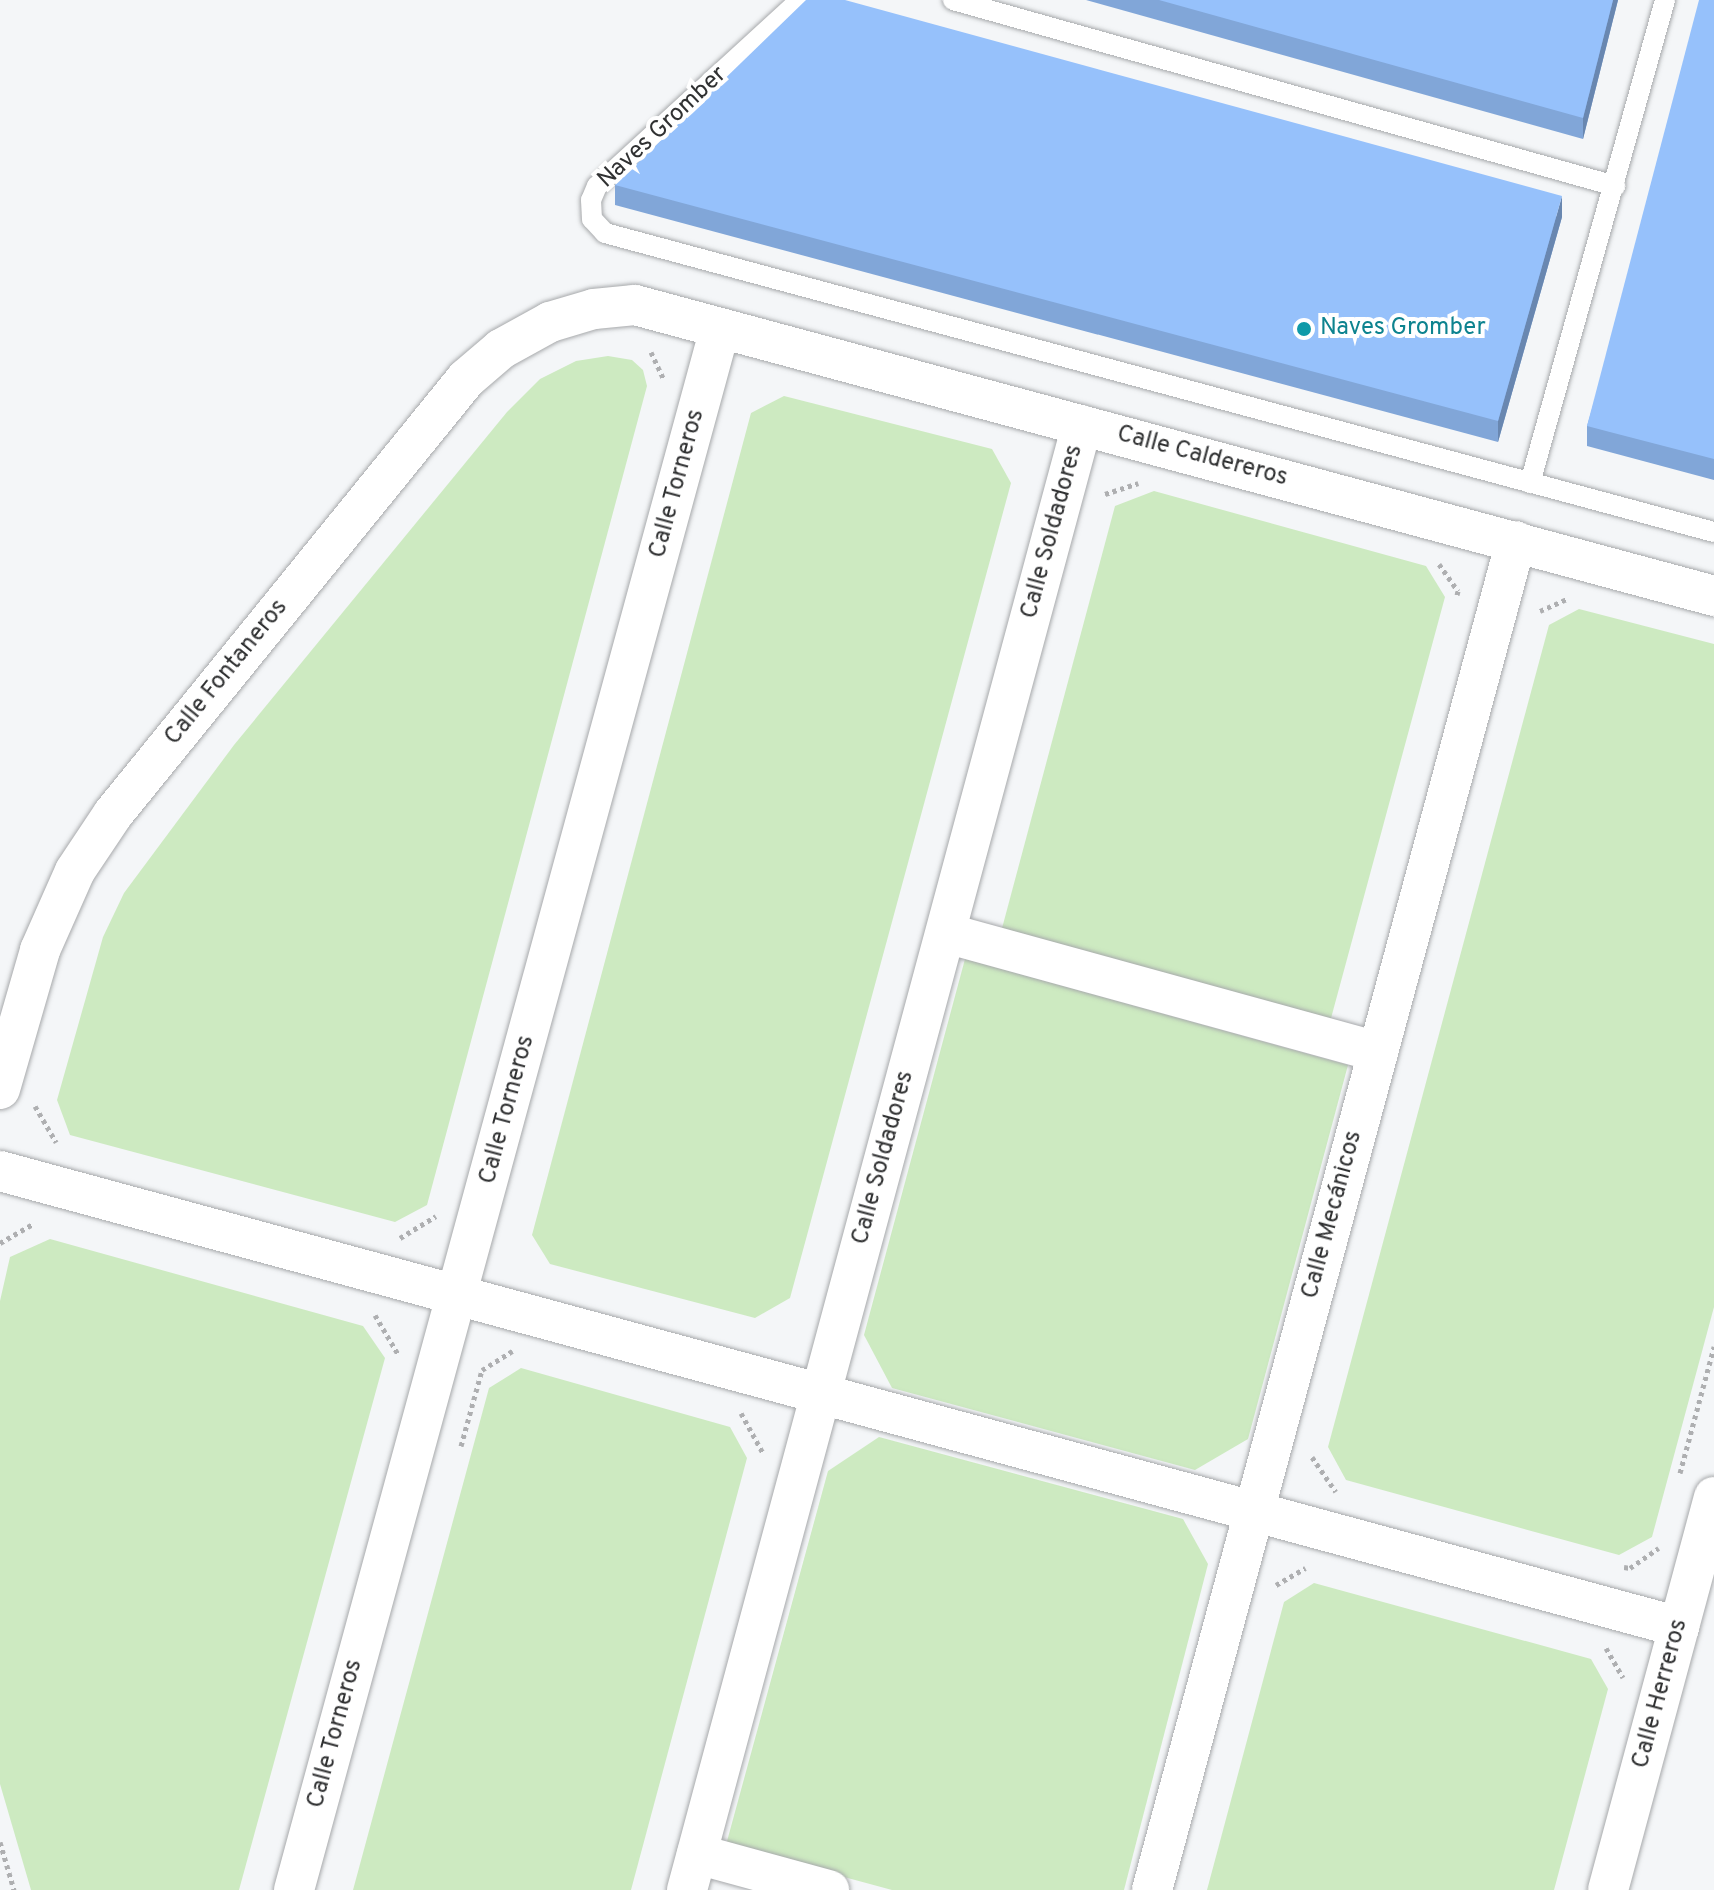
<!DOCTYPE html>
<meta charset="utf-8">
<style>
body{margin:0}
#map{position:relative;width:1714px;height:1890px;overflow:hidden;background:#f4f6f8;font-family:Overpass,sans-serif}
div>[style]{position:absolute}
.green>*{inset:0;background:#cdeac1}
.path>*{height:5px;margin-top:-2.5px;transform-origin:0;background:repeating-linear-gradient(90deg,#aeafb1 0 4px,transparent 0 8px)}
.roads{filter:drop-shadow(0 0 2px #a7a9ab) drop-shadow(0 0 2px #a7a9ab)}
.service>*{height:20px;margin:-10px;padding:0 10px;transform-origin:10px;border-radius:10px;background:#fff}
.minor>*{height:40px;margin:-20px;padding:0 20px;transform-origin:20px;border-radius:20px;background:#fff}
.wall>*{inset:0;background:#81a6d8}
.shaded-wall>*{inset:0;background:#6987b0}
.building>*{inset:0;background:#96c1fb}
.dots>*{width:22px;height:22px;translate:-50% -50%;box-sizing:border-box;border:4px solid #fff;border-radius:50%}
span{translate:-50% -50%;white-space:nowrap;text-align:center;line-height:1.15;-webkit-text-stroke:8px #fff;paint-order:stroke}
.street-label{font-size:24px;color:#303132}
.culture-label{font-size:24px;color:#0d838f}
.left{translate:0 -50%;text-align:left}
</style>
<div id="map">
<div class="green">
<div style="clip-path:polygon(608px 356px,632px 360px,643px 370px,647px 386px,427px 1205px,395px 1222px,70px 1135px,57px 1100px,103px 937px,124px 893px,234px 745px,507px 412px,540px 379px,576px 361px)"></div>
<div style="clip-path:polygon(784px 396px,992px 449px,1011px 483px,790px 1298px,755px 1318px,550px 1264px,532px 1235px,751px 413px)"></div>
<div style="clip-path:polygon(1154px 491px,1426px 566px,1445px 597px,1330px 1022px,1001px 932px,1115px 506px)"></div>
<div style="clip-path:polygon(1579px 609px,1714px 644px,1714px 1307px,1652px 1537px,1619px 1555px,1346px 1480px,1328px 1447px,1549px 625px)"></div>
<div style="clip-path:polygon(965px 959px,1348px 1065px,1248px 1439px,1195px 1470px,892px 1388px,864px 1335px)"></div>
<div style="clip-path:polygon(50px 1239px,363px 1326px,385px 1358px,239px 1890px,31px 1890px,0 1784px,0 1301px,10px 1257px)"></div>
<div style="clip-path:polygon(521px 1368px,730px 1427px,747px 1458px,631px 1890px,353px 1890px,489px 1388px)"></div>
<div style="clip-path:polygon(879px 1437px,1183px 1519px,1208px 1564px,1124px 1890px,892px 1890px,726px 1845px,828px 1471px)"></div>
<div style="clip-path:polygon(1314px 1583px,1591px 1659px,1608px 1689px,1554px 1890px,1207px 1890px,1284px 1602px)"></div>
</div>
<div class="path">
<div style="left:651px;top:352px;width:29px;rotate:65deg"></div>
<div style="left:1105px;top:494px;width:35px;rotate:-18deg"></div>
<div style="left:1439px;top:564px;width:33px;rotate:55deg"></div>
<div style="left:1458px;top:591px;width:4px;rotate:104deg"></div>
<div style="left:1540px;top:611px;width:30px;rotate:-24deg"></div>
<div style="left:35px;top:1106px;width:42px;rotate:59.7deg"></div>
<div style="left:400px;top:1238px;width:42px;rotate:-31.4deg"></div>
<div style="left:0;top:1243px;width:39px;rotate:-30deg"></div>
<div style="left:375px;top:1315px;width:45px;rotate:59.5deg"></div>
<div style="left:741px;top:1413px;width:46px;rotate:61.2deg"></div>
<div style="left:461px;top:1446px;width:79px;rotate:-74.6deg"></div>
<div style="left:482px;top:1370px;width:36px;rotate:-32deg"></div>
<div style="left:1312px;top:1457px;width:42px;rotate:55.6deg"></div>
<div style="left:1680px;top:1473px;width:131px;rotate:-74.9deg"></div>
<div style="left:1624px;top:1567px;width:6px;rotate:9deg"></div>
<div style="left:1630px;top:1568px;width:35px;rotate:-35deg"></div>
<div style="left:1276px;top:1585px;width:34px;rotate:-30deg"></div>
<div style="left:1606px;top:1648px;width:34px;rotate:60deg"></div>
<div style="left:0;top:1842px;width:50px;rotate:73.7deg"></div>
</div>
<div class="roads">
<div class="service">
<div style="left:800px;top:0;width:275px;rotate:137.5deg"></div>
<div style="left:597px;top:186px;width:15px;rotate:113deg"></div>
<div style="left:591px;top:200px;width:19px;rotate:87deg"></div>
<div style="left:592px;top:219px;width:19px;rotate:47deg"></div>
<div style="left:605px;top:233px;width:1149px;rotate:15.09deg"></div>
<div style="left:953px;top:0;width:688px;rotate:15.69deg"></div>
<div style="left:1530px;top:483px;width:502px;rotate:-74.38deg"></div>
</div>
<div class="minor">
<div style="left:946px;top:933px;width:448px;rotate:15.4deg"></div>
<div style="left:0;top:1089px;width:145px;rotate:-73.9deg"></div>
<div style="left:40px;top:950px;width:86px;rotate:-66.1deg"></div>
<div style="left:75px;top:871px;width:69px;rotate:-56.3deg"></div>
<div style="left:113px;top:814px;width:560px;rotate:-50.94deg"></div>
<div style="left:466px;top:379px;width:46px;rotate:-40.6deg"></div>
<div style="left:501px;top:349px;width:56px;rotate:-28.9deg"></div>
<div style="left:550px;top:322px;width:46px;rotate:-16.5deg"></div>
<div style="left:594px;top:309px;width:41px;rotate:-5.6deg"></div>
<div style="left:635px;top:305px;width:1118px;rotate:15.09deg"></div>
<div style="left:0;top:1171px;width:1740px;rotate:15.19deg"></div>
<div style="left:697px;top:1854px;width:137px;rotate:15.3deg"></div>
<div style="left:294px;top:1890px;width:1618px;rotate:-74.74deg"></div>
<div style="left:687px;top:1890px;width:1517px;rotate:-74.91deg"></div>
<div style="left:1152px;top:1890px;width:1397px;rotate:-74.9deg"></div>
<div style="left:1608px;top:1890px;width:407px;rotate:-74.9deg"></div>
</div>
</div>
<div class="wall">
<div style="clip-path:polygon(1086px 0,1618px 0,1583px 139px)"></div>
<div style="clip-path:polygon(1714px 0,1714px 480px,1587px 446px,1587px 426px)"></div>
<div style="clip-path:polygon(615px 185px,1562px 217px,1498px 442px,615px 205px)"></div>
</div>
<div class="shaded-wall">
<div style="clip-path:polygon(1613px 0,1618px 0,1583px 139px,1583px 118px)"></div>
<div style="clip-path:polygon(1562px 196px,1562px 217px,1498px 442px,1498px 421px)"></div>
</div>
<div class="building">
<div style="clip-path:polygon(806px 0,845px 0,1562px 196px,1498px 421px,615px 185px)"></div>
<div style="clip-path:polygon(1159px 0,1613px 0,1583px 118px)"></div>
<div style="clip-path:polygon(1699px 0,1714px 0,1714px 459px,1587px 426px)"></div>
</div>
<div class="dots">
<div style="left:1304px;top:329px;background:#0f9aa8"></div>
</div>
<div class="street-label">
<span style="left:663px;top:128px;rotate:-43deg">Naves Gromber</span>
<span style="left:1202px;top:457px;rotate:15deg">Calle Caldereros</span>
<span style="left:678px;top:484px;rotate:-75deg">Calle Torneros</span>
<span style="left:1053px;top:532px;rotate:-75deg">Calle Soldadores</span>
<span style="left:227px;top:673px;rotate:-51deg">Calle Fontaneros</span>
<span style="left:508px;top:1110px;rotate:-75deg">Calle Torneros</span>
<span style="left:884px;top:1158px;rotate:-75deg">Calle Soldadores</span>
<span style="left:1333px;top:1215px;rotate:-75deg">Calle Mecánicos</span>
<span style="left:1661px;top:1694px;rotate:-75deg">Calle Herreros</span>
<span style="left:336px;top:1734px;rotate:-75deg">Calle Torneros</span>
</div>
<div class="culture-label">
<span class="left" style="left:1320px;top:329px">Naves Gromber</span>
</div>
</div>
